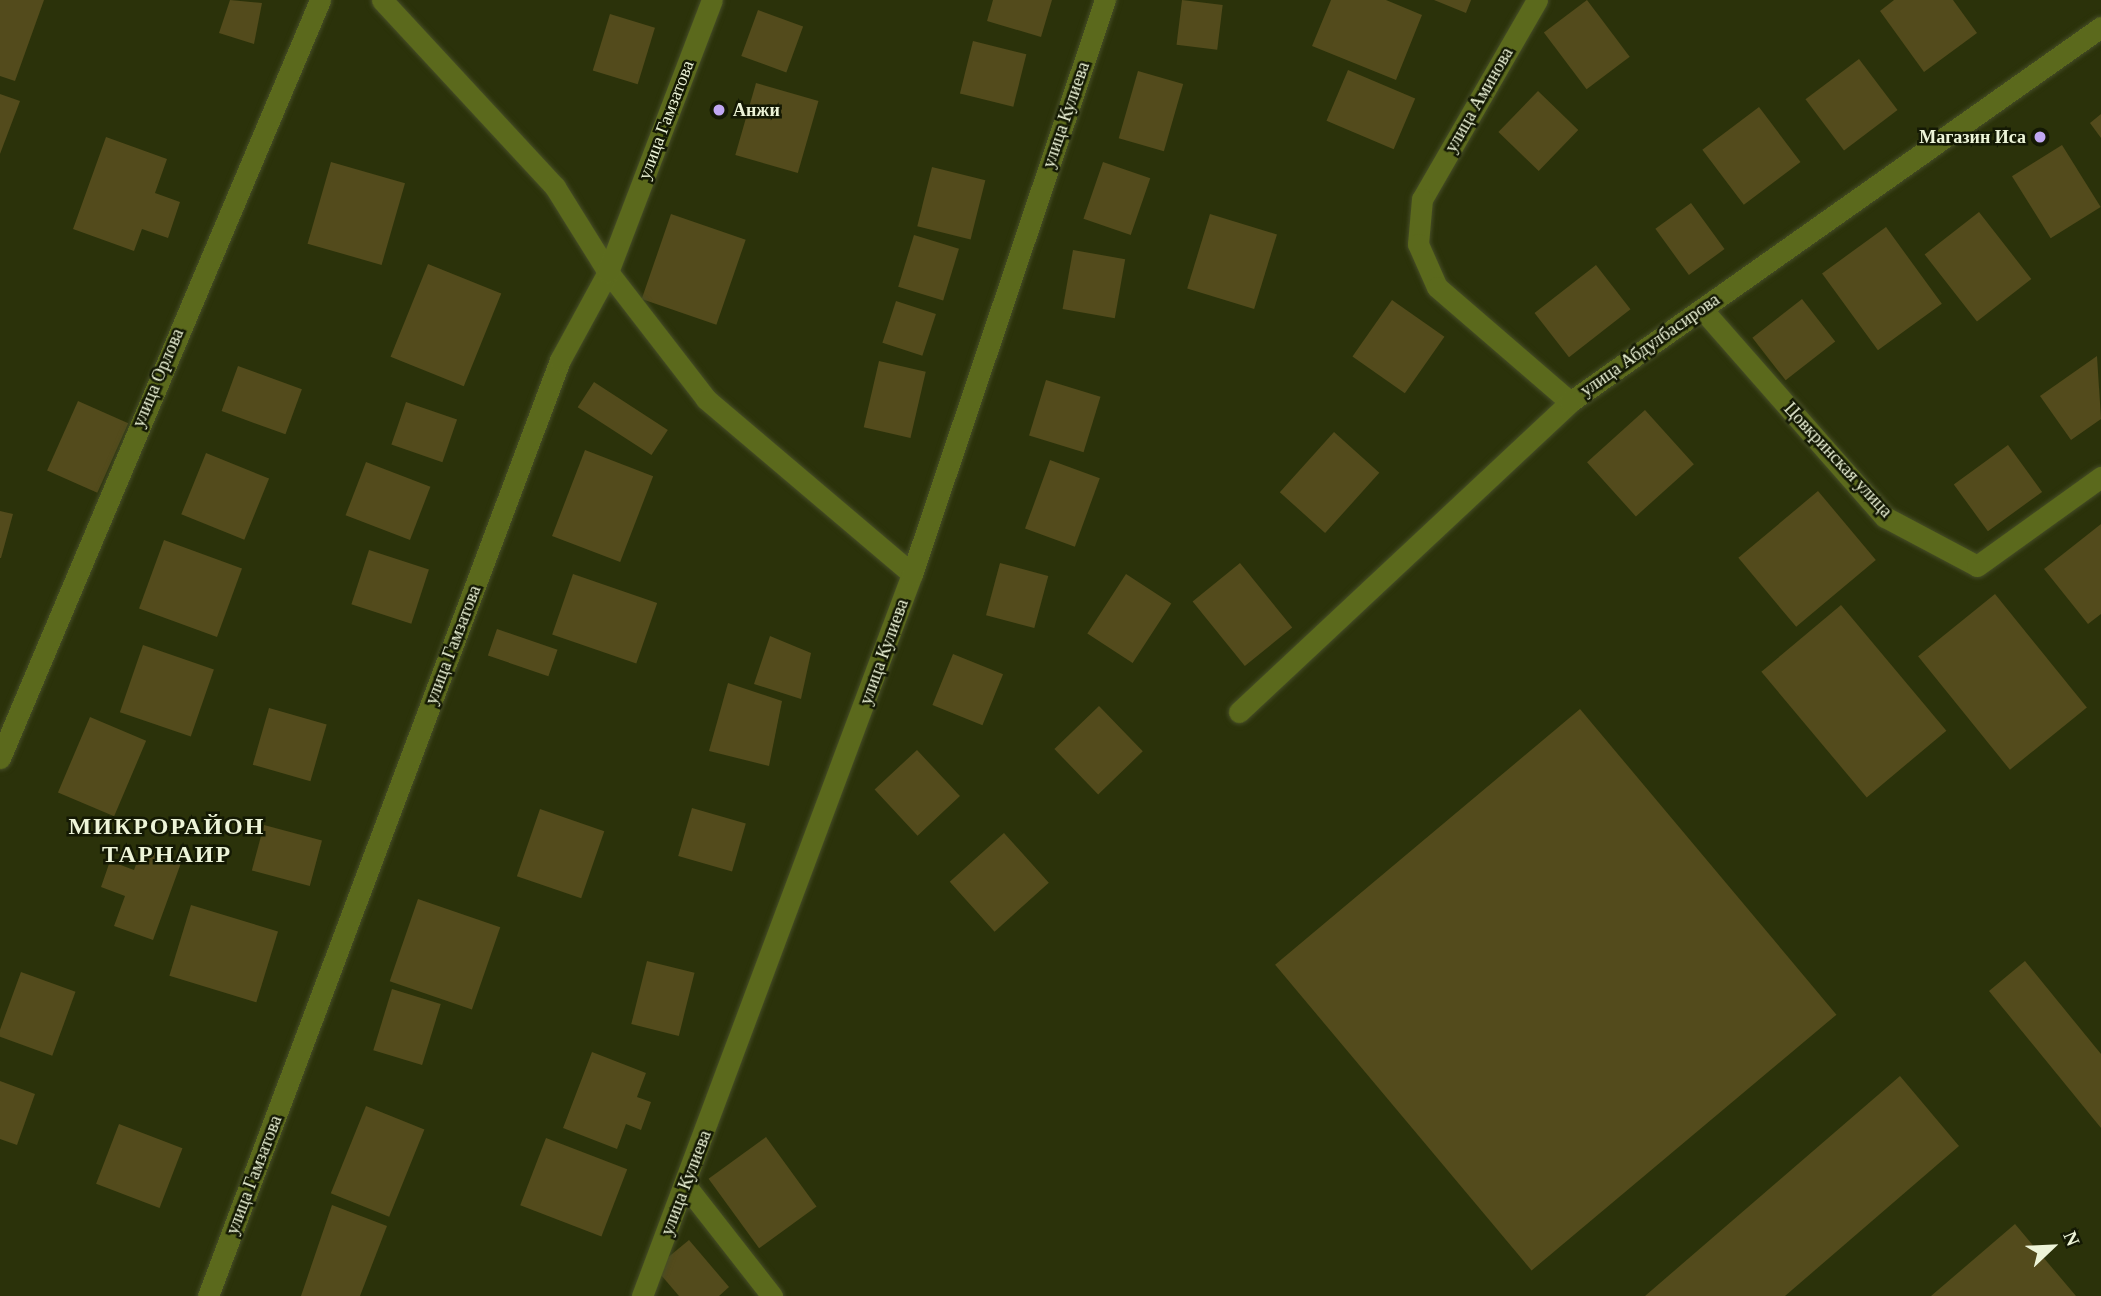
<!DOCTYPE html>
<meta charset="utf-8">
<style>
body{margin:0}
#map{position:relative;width:2101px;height:1296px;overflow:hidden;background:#2b320a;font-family:"Times New Roman",serif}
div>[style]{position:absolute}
.building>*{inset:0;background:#534b1c;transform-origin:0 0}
.roads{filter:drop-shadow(0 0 2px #464d27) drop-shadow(0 0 2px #464d27)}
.minor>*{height:21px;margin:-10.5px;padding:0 10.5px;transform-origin:10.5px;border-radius:10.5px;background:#5b691c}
.dots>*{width:19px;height:19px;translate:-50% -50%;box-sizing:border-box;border:4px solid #141904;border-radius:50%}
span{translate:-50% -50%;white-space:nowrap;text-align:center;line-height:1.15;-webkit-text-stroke:5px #141904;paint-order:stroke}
.street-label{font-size:18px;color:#edf4d8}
.poi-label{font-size:18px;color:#edf4d8;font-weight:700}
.left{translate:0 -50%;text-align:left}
.right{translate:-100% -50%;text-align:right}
.district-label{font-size:24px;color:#edf4d8;font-weight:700;letter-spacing:2px}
.north{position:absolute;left:2017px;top:1212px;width:70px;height:70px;-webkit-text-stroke:5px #141904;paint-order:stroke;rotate:67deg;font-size:19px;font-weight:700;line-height:28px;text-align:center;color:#edf4d8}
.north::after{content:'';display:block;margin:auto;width:24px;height:32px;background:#edf4d8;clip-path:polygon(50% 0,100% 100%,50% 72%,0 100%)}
</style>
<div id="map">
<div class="building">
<div style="clip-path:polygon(0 0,44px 0,15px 81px,0 76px)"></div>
<div style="clip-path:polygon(230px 0,262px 3px,254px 44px,219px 33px)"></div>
<div style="clip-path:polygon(993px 0,1052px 0,1041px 37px,987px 21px)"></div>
<div style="left:1182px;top:0;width:41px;height:45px;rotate:7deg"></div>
<div style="clip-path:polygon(1331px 0,1386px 0,1422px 15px,1396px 80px,1312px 46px)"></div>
<div style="clip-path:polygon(1434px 0,1471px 0,1466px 13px)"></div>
<div style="left:1587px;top:0;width:71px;height:54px;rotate:53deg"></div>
<div style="clip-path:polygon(1894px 0,1953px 0,1977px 33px,1924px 72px,1880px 11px)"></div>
<div style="left:758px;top:10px;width:48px;height:49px;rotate:20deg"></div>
<div style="left:610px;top:14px;width:47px;height:59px;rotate:17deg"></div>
<div style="left:973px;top:41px;width:55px;height:54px;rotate:14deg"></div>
<div style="left:1859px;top:59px;width:64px;height:67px;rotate:53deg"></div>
<div style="left:1348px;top:70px;width:73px;height:55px;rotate:23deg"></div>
<div style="left:1138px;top:71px;width:47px;height:70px;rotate:16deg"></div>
<div style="left:756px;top:83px;width:65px;height:75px;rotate:16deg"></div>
<div style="left:1538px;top:91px;width:56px;height:57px;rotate:44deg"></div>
<div style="clip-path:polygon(0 94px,20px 101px,0 154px)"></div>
<div style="left:1759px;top:107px;width:69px;height:71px;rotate:53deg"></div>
<div style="clip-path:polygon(2101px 114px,2101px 138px,2090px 123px)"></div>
<div style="clip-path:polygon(106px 137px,167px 159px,155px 193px,180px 202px,168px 238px,142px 229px,134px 251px,73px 229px)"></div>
<div style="left:2062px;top:145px;width:73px;height:59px;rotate:58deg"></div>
<div style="left:331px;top:162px;width:77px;height:85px;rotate:16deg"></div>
<div style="left:1103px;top:162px;width:50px;height:60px;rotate:19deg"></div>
<div style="left:932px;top:167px;width:55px;height:61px;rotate:14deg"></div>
<div style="left:1691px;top:203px;width:57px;height:44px;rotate:54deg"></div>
<div style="left:1979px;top:212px;width:85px;height:69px;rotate:52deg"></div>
<div style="left:671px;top:214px;width:79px;height:90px;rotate:19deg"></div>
<div style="left:1210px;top:214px;width:70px;height:78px;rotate:17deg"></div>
<div style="left:1886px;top:227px;width:95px;height:79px;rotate:54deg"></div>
<div style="left:914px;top:235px;width:47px;height:54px;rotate:17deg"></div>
<div style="left:1073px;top:250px;width:53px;height:60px;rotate:10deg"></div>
<div style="left:428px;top:264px;width:79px;height:100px;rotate:22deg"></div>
<div style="left:1596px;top:265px;width:56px;height:78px;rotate:52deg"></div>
<div style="left:1802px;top:299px;width:54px;height:63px;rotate:52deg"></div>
<div style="left:1392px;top:300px;width:64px;height:69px;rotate:35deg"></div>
<div style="left:896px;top:301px;width:42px;height:44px;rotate:18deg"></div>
<div style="clip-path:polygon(2097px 356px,2101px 419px,2071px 440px,2040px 396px)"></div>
<div style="left:879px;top:361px;width:48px;height:68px;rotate:13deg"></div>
<div style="left:238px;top:366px;width:68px;height:48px;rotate:20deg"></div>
<div style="left:1046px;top:380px;width:57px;height:58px;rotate:17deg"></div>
<div style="left:594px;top:382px;width:88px;height:30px;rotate:33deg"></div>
<div style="left:78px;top:401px;width:55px;height:76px;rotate:24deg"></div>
<div style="left:406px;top:402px;width:54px;height:45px;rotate:19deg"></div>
<div style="left:1645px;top:410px;width:73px;height:78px;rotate:48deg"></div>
<div style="left:1334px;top:432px;width:61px;height:81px;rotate:42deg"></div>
<div style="left:2008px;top:445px;width:58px;height:67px;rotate:54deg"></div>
<div style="left:585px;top:450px;width:73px;height:92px;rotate:21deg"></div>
<div style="left:206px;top:453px;width:68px;height:66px;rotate:22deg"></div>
<div style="left:1050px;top:460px;width:53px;height:73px;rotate:20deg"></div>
<div style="left:366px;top:462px;width:69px;height:57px;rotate:21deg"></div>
<div style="left:1818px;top:491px;width:90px;height:104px;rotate:50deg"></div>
<div style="clip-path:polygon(0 511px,13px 514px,1px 558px,0 558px)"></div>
<div style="clip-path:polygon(2101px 524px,2101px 614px,2088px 624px,2044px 569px)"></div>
<div style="left:164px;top:540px;width:83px;height:73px;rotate:20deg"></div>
<div style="left:369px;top:550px;width:63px;height:57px;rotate:18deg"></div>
<div style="left:1000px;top:563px;width:50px;height:54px;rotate:15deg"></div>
<div style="left:1240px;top:563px;width:83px;height:61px;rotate:51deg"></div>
<div style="left:573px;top:574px;width:89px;height:64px;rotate:19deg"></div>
<div style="left:1126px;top:574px;width:54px;height:71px;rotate:33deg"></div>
<div style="left:1995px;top:594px;width:146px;height:99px;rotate:51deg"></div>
<div style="left:1841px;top:605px;width:164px;height:104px;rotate:50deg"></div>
<div style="left:497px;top:629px;width:64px;height:28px;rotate:19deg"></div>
<div style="clip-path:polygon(770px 636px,811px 653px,801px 699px,754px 684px)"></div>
<div style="left:143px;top:645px;width:75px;height:71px;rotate:19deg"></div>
<div style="left:953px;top:654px;width:54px;height:55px;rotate:22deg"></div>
<div style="clip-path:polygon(728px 683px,782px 701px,769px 766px,709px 751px)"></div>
<div style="left:1099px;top:706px;width:63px;height:62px;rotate:46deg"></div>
<div style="left:269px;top:708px;width:60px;height:59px;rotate:16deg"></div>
<div style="left:1580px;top:709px;width:399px;height:398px;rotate:50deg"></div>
<div style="left:90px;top:717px;width:61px;height:82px;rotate:23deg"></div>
<div style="left:917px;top:750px;width:63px;height:58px;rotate:47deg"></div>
<div style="left:692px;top:808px;width:56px;height:50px;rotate:16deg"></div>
<div style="left:540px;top:809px;width:68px;height:71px;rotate:19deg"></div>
<div style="left:264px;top:825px;width:60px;height:47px;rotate:15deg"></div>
<div style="left:1004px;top:833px;width:67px;height:73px;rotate:48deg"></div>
<div style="clip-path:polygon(142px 848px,181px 863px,153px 940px,114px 926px,125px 896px,101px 887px,110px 861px,134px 870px)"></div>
<div style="left:418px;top:899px;width:87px;height:87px;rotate:19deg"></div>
<div style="left:191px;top:905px;width:91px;height:74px;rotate:17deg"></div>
<div style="left:647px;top:961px;width:49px;height:65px;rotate:14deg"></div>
<div style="clip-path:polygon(2025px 961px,2101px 1054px,2101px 1128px,1989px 991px)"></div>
<div style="left:21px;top:972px;width:58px;height:68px;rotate:20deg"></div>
<div style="left:392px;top:989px;width:51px;height:64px;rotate:17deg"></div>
<div style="clip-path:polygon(592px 1052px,646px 1073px,637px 1097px,651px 1102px,641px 1130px,626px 1124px,617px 1149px,563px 1128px)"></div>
<div style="clip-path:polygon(1900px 1076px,1959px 1146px,1785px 1296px,1645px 1296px)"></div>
<div style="clip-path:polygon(0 1081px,35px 1094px,17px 1145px,0 1139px)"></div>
<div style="left:366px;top:1106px;width:63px;height:94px;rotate:22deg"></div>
<div style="left:119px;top:1124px;width:68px;height:64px;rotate:21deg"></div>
<div style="left:766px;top:1137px;width:86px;height:71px;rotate:54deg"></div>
<div style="left:546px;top:1138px;width:87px;height:72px;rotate:21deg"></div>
<div style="clip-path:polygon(332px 1205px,387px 1226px,360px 1296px,301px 1296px)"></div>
<div style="clip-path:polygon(2015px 1224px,2076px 1296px,1931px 1296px)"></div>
<div style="clip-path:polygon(689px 1240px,729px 1287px,719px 1296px,679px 1296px,655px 1268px)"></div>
</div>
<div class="roads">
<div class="minor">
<div style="left:382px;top:0;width:255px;rotate:47.2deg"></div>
<div style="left:555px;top:187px;width:100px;rotate:58.1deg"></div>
<div style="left:608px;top:272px;width:160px;rotate:52.3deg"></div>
<div style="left:706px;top:399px;width:270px;rotate:40.3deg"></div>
<div style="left:1537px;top:0;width:230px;rotate:120deg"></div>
<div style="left:1422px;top:199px;width:45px;rotate:95.1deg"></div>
<div style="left:1418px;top:244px;width:47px;rotate:66.2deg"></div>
<div style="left:1437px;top:287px;width:176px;rotate:40.8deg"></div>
<div style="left:1702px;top:309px;width:277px;rotate:48.7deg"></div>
<div style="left:1885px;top:517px;width:104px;rotate:28deg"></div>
<div style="left:1977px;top:566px;width:153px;rotate:-35.7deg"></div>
<div style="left:1239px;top:712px;width:453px;rotate:-43.1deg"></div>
<div style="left:1570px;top:402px;width:650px;rotate:-35.23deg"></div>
<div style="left:0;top:758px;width:823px;rotate:-67.11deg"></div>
<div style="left:686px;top:1186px;width:140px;rotate:52deg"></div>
<div style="left:208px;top:1296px;width:1000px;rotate:-69.39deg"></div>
<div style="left:560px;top:360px;width:100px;rotate:-61.4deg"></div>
<div style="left:608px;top:272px;width:291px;rotate:-69.1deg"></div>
<div style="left:642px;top:1296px;width:771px;rotate:-69.5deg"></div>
<div style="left:912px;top:574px;width:606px;rotate:-71.42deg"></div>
</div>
</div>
<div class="dots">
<div style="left:719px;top:110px;background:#c1a8f3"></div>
<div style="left:2040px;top:137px;background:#c1a8f3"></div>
</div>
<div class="street-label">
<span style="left:1479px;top:100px;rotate:-60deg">улица Аминова</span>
<span style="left:1066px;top:115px;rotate:-71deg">улица Кулиева</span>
<span style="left:666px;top:120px;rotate:-69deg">улица Гамзатова</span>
<span style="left:1650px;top:345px;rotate:-35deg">улица Абдулбасирова</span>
<span style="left:158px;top:378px;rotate:-67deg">улица Орлова</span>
<span style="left:1838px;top:460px;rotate:47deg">Цовкринская улица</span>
<span style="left:453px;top:645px;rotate:-69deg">улица Гамзатова</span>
<span style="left:884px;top:652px;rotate:-70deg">улица Кулиева</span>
<span style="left:254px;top:1175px;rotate:-69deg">улица Гамзатова</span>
<span style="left:686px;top:1183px;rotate:-69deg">улица Кулиева</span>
</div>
<div class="poi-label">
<span class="left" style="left:733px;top:110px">Анжи</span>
<span class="right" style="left:2026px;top:137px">Магазин Иса</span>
</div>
<div class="district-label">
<span style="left:167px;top:841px">МИКРОРАЙОН<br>ТАРНАИР</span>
</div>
<div class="north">N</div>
</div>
